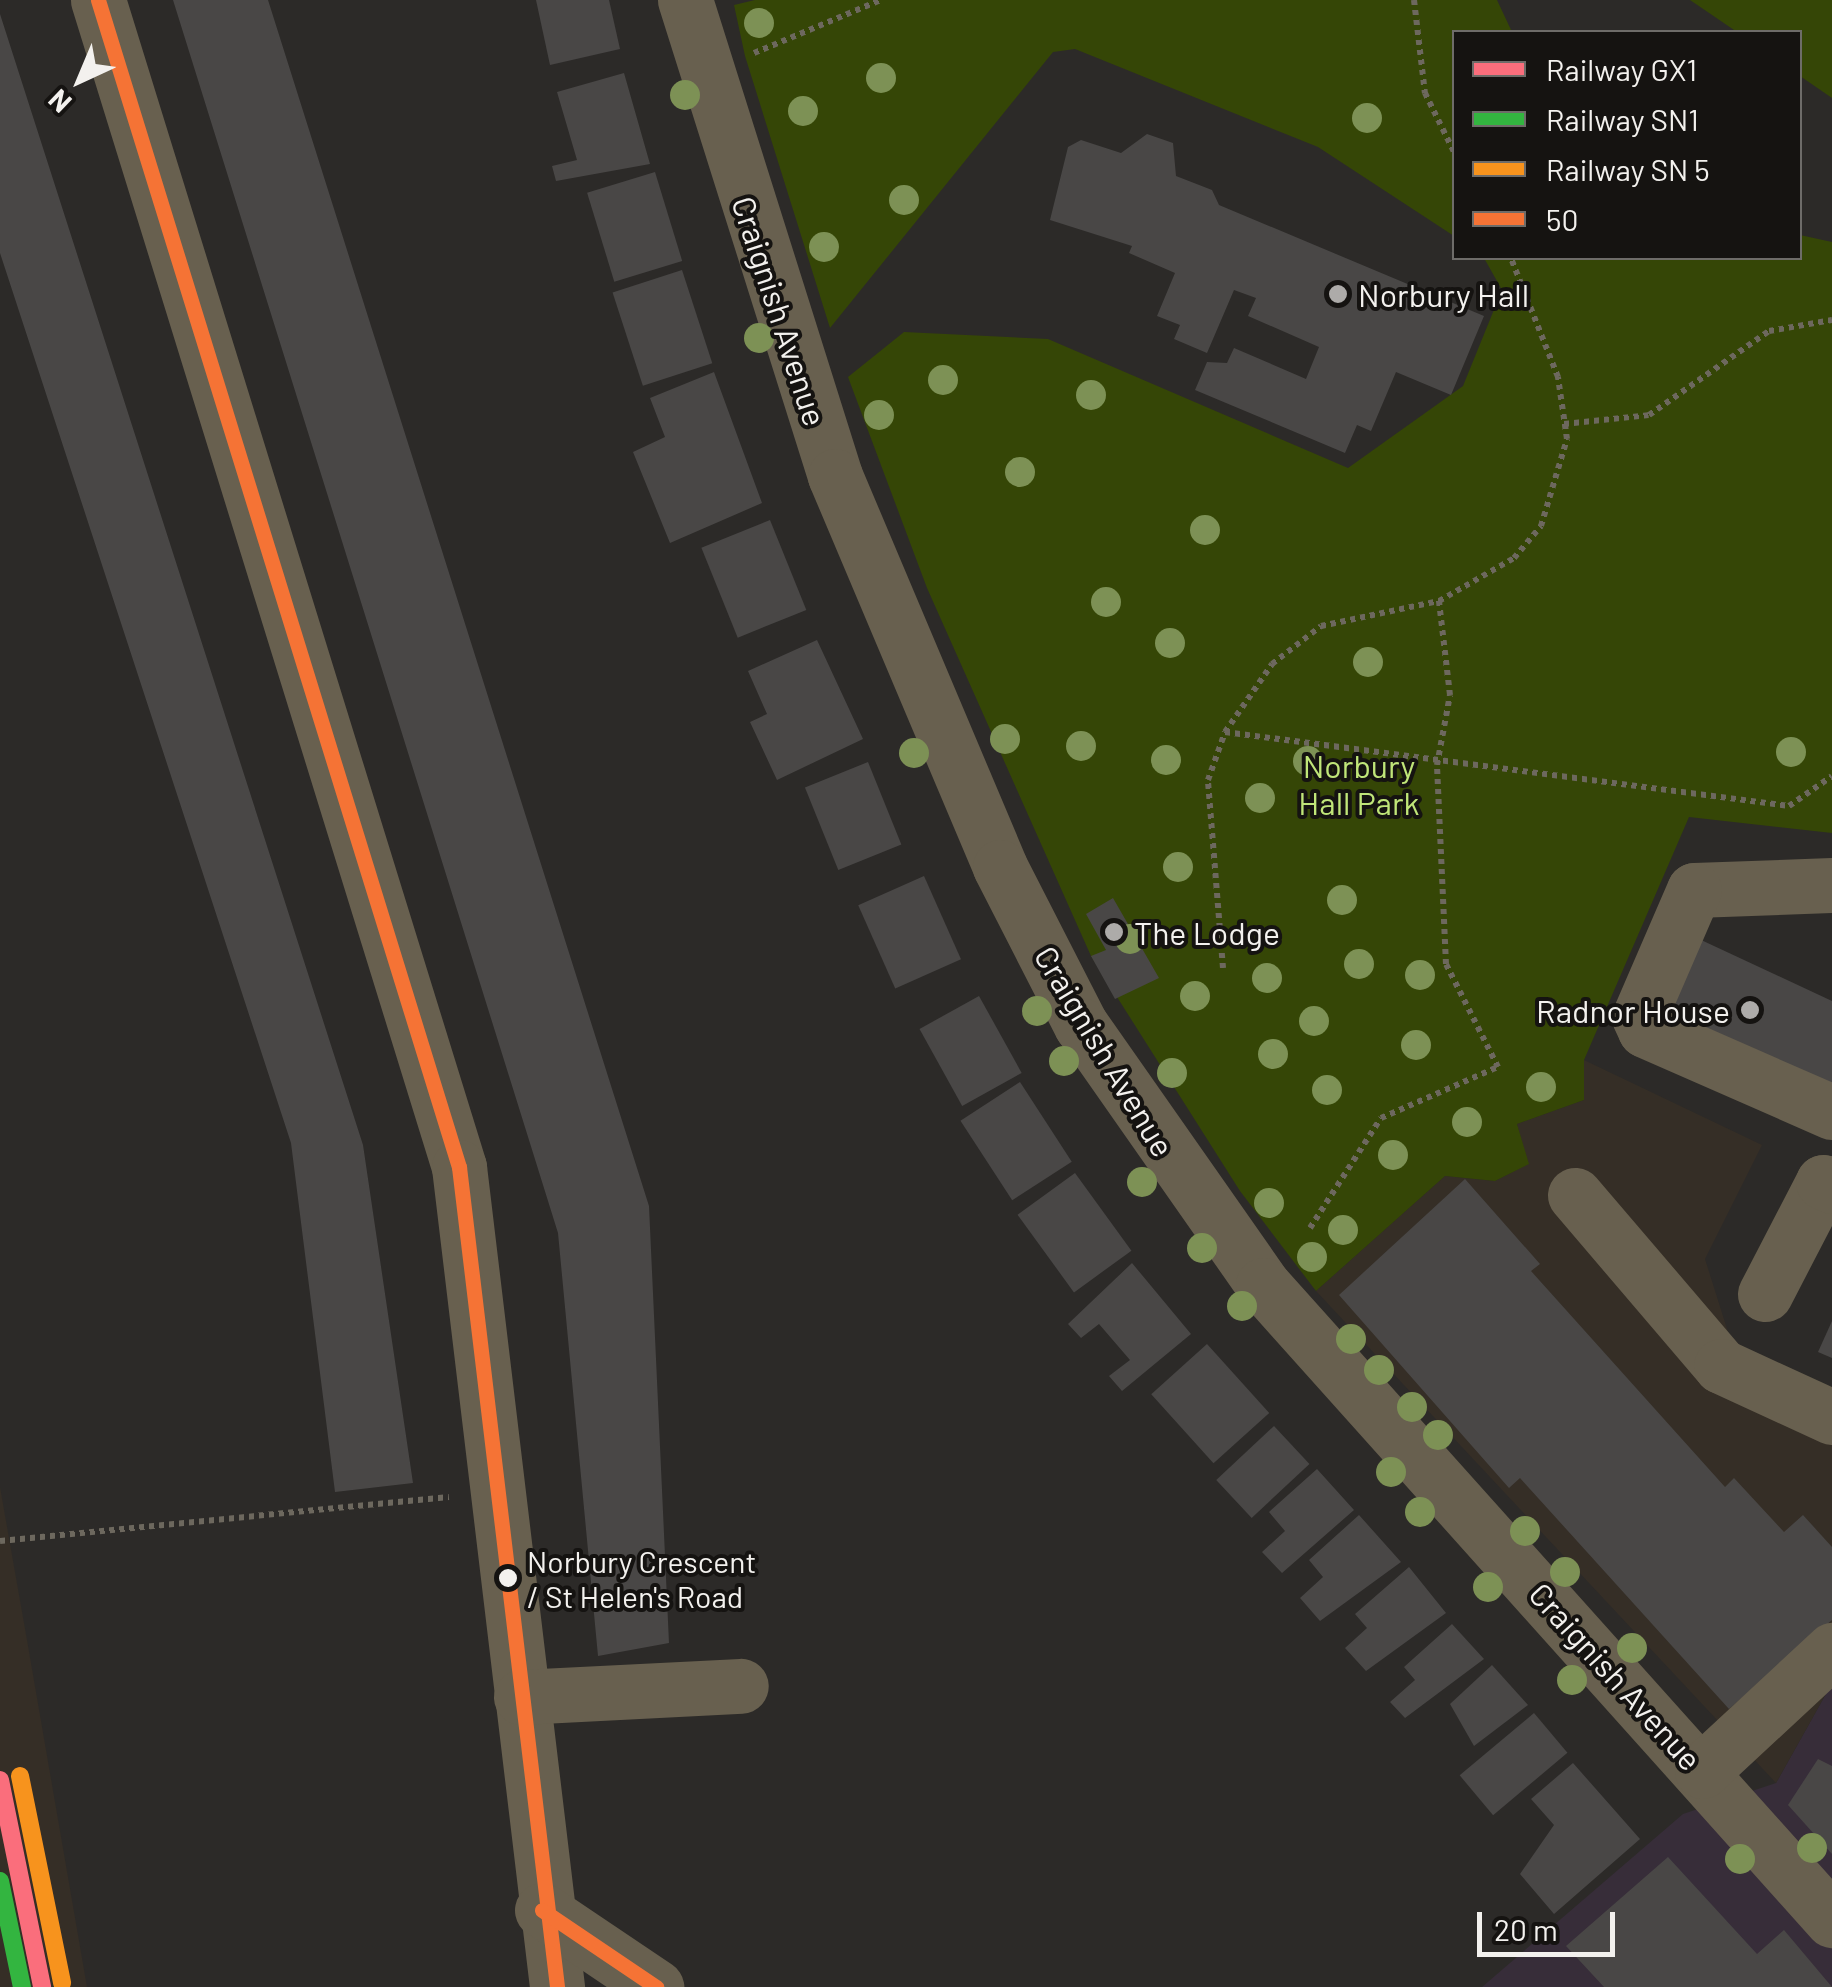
<!DOCTYPE html>
<style>
body{margin:0}
#map{position:relative;width:1832px;height:1987px;overflow:hidden;background:#2c2a28;font-family:Barlow,sans-serif}
div>[style]{position:absolute}
.commercial>*{inset:0;background:#372d39}
.built>*{inset:0;background:#352e26}
.green>*{inset:0;background:#354606}
.building>*{inset:0;background:#494746;transform-origin:0 0}
.path>*{height:6px;margin-top:-3px;transform-origin:0;background:repeating-linear-gradient(90deg,#6d685e 0 5px,transparent 0 10px)}
.minor>*{height:55px;margin:-27.5px;padding:0 27.5px;transform-origin:27.5px;border-radius:27.5px;background:#68604f}
.bus-1>*{height:15px;margin:-7.5px;padding:0 7.5px;transform-origin:7.5px;border-radius:7.5px;background:#f57335}
.rail-1>*{height:18px;margin:-9px;padding:0 9px;transform-origin:9px;border-radius:9px;background:#fa6e7c}
.rail-2>*{height:18px;margin:-9px;padding:0 9px;transform-origin:9px;border-radius:9px;background:#33b540}
.rail-3>*{height:18px;margin:-9px;padding:0 9px;transform-origin:9px;border-radius:9px;background:#f7931d}
.trees>*{width:30px;height:30px;margin:-15px;border-radius:50%;background:#7d9155}
.dots>*{width:28px;height:28px;translate:-50% -50%;box-sizing:border-box;border:5px solid #151311;border-radius:50%}
span{translate:-50% -50%;white-space:nowrap;text-align:center;line-height:1.15;-webkit-text-stroke:8px #151311;paint-order:stroke}
.bus-label{font-size:30px;color:#f3f1ee}
.left{translate:0 -50%;text-align:left}
.poi-label{font-size:32px;color:#f3f1ee}
.right{translate:-100% -50%;text-align:right}
.street-label{font-size:32px;color:#f3f1ee}
.park-label{font-size:32px;color:#c0e679}
.legend{position:absolute;left:1452px;top:30px;width:350px;height:230px;box-sizing:border-box;background:#151311;border:2px solid #6e6c69;margin:0;padding:12px 18px;list-style:none;font-size:30px;color:#f3f1ee}
.legend li{display:flex;align-items:center;gap:20px;height:50px}
.legend b{width:50px;border:2px solid #6e6c69}
.north{position:absolute;left:30px;top:30px;width:100px;height:100px;-webkit-text-stroke:8px #151311;paint-order:stroke;rotate:224deg;font-size:28px;font-weight:700;line-height:40px;text-align:center;color:#f3f1ee}
.north::after{content:'';display:block;margin:auto;width:35px;height:45px;background:#f3f1ee;clip-path:polygon(50% 0,100% 100%,50% 72%,0 100%)}
.scale{position:absolute;left:1477px;top:1912px;width:138px;height:45px;box-sizing:border-box;border:5px solid #f3f1ee;border-top:0;padding-left:12px;font-size:30px;line-height:35px;white-space:nowrap;color:#f3f1ee;-webkit-text-stroke:8px #151311;paint-order:stroke}
</style>
<div id="map">
<div class="commercial">
<div style="clip-path:polygon(1832px 1683px,1832px 1987px,1482px 1987px,1683px 1814px,1776px 1783px)"></div>
</div>
<div class="built">
<div style="clip-path:polygon(1584px 1060px,1762px 1145px,1705px 1259px,1734px 1351px,1832px 1393px,1832px 1683px,1776px 1783px,1316px 1291px,1445px 1176px,1495px 1181px,1528px 1164px,1517px 1124px,1584px 1100px)"></div>
<div style="clip-path:polygon(0 1487px,27px 1640px,87px 1987px,0 1987px)"></div>
</div>
<div class="green">
<div style="clip-path:polygon(755px 0,1497px 0,1512px 32px,1454px 32px,1454px 236px,1318px 147px,1075px 49px,1053px 52px,830px 328px,745px 56px,734px 5px)"></div>
<div style="clip-path:polygon(1690px 0,1832px 0,1832px 98px,1800px 76px,1800px 32px,1737px 32px)"></div>
<div style="clip-path:polygon(1800px 235px,1832px 242px,1832px 833px,1689px 817px,1584px 1060px,1584px 1100px,1517px 1124px,1529px 1164px,1495px 1181px,1445px 1176px,1316px 1291px,1240px 1191px,1091px 956px,927px 588px,848px 377px,904px 332px,1048px 339px,1348px 468px,1463px 386px,1502px 290px,1484px 258px,1800px 258px)"></div>
</div>
<div class="building">
<div style="clip-path:polygon(173px 0,268px 0,649px 1206px,669px 1643px,598px 1656px,558px 1233px)"></div>
<div style="clip-path:polygon(536px 0,609px 0,620px 49px,550px 65px)"></div>
<div style="clip-path:polygon(0 14px,363px 1145px,413px 1483px,335px 1492px,291px 1143px,0 253px)"></div>
<div style="clip-path:polygon(624px 73px,650px 164px,556px 181px,552px 166px,577px 160px,557px 92px)"></div>
<div style="clip-path:polygon(1147px 134px,1173px 143px,1176px 176px,1212px 190px,1219px 205px,1484px 316px,1451px 395px,1396px 372px,1371px 431px,1357px 425px,1345px 453px,1195px 390px,1207px 362px,1227px 363px,1234px 348px,1306px 379px,1319px 347px,1248px 316px,1256px 298px,1234px 290px,1207px 353px,1174px 339px,1180px 325px,1157px 316px,1175px 273px,1129px 253px,1132px 246px,1050px 220px,1068px 147px,1081px 140px,1121px 153px)"></div>
<div style="left:655px;top:172px;width:93px;height:71px;rotate:73deg"></div>
<div style="left:682px;top:270px;width:98px;height:73px;rotate:72deg"></div>
<div style="clip-path:polygon(714px 372px,762px 503px,670px 543px,633px 452px,665px 437px,650px 398px)"></div>
<div style="left:770px;top:520px;width:97px;height:74px;rotate:68deg"></div>
<div style="clip-path:polygon(817px 640px,863px 739px,777px 780px,750px 722px,767px 714px,748px 671px)"></div>
<div style="left:868px;top:762px;width:89px;height:68px;rotate:68deg"></div>
<div style="left:924px;top:876px;width:91px;height:72px;rotate:66deg"></div>
<div style="clip-path:polygon(1113px 898px,1159px 978px,1115px 999px,1091px 956px,1106px 950px,1086px 914px)"></div>
<div style="clip-path:polygon(1699px 939px,1832px 1001px,1832px 1093px,1664px 1019px)"></div>
<div style="left:979px;top:996px;width:88px;height:68px;rotate:61deg"></div>
<div style="left:1020px;top:1082px;width:95px;height:71px;rotate:57deg"></div>
<div style="left:1075px;top:1173px;width:96px;height:71px;rotate:54deg"></div>
<div style="clip-path:polygon(1465px 1179px,1540px 1264px,1531px 1271px,1725px 1487px,1734px 1478px,1784px 1532px,1803px 1515px,1832px 1547px,1832px 1620px,1729px 1709px,1520px 1478px,1509px 1488px,1339px 1295px)"></div>
<div style="clip-path:polygon(1132px 1263px,1191px 1334px,1122px 1391px,1109px 1376px,1130px 1360px,1099px 1324px,1081px 1338px,1068px 1324px)"></div>
<div style="clip-path:polygon(1832px 1321px,1832px 1358px,1818px 1352px)"></div>
<div style="left:1207px;top:1344px;width:93px;height:75px;rotate:48deg"></div>
<div style="left:1274px;top:1426px;width:52px;height:79px;rotate:47deg"></div>
<div style="clip-path:polygon(1317px 1469px,1354px 1510px,1282px 1573px,1262px 1552px,1285px 1531px,1269px 1512px)"></div>
<div style="clip-path:polygon(1359px 1515px,1401px 1562px,1320px 1621px,1300px 1598px,1323px 1577px,1309px 1560px)"></div>
<div style="clip-path:polygon(1409px 1567px,1446px 1613px,1366px 1671px,1345px 1648px,1367px 1628px,1355px 1614px)"></div>
<div style="clip-path:polygon(1452px 1624px,1484px 1659px,1405px 1718px,1390px 1702px,1415px 1680px,1404px 1667px)"></div>
<div style="clip-path:polygon(1492px 1665px,1528px 1705px,1474px 1746px,1450px 1704px)"></div>
<div style="left:1534px;top:1713px;width:52px;height:97px;rotate:50deg"></div>
<div style="clip-path:polygon(1818px 1759px,1832px 1766px,1832px 1854px,1788px 1805px)"></div>
<div style="clip-path:polygon(1573px 1763px,1640px 1839px,1554px 1914px,1520px 1874px,1554px 1825px,1531px 1799px)"></div>
<div style="clip-path:polygon(1668px 1857px,1757px 1954px,1784px 1930px,1832px 1987px,1604px 1987px,1566px 1946px)"></div>
</div>
<div class="path">
<div style="left:1414px;top:0;width:94px;rotate:83.3deg"></div>
<div style="left:1425px;top:93px;width:66px;rotate:63.8deg"></div>
<div style="left:754px;top:53px;width:138px;rotate:-22.7deg"></div>
<div style="left:1564px;top:424px;width:85px;rotate:-6deg"></div>
<div style="left:1649px;top:415px;width:146px;rotate:-35deg"></div>
<div style="left:1769px;top:331px;width:64px;rotate:-9.9deg"></div>
<div style="left:1225px;top:732px;width:569px;rotate:7.47deg"></div>
<div style="left:1789px;top:806px;width:52px;rotate:-34.9deg"></div>
<div style="left:1223px;top:968px;width:189px;rotate:-94.6deg"></div>
<div style="left:1208px;top:780px;width:51px;rotate:-70.5deg"></div>
<div style="left:1225px;top:732px;width:83px;rotate:-55.3deg"></div>
<div style="left:1272px;top:664px;width:62px;rotate:-37.8deg"></div>
<div style="left:1321px;top:626px;width:121px;rotate:-12deg"></div>
<div style="left:1310px;top:1228px;width:131px;rotate:-57.2deg"></div>
<div style="left:1381px;top:1118px;width:128px;rotate:-23.6deg"></div>
<div style="left:1498px;top:1067px;width:115px;rotate:-116.8deg"></div>
<div style="left:1446px;top:964px;width:199px;rotate:-92.6deg"></div>
<div style="left:1437px;top:765px;width:71px;rotate:-79.5deg"></div>
<div style="left:1450px;top:695px;width:95px;rotate:-96.7deg"></div>
<div style="left:1439px;top:601px;width:86px;rotate:-29.8deg"></div>
<div style="left:1514px;top:558px;width:42px;rotate:-49.8deg"></div>
<div style="left:1541px;top:526px;width:91px;rotate:-73.4deg"></div>
<div style="left:1567px;top:439px;width:63px;rotate:-98.3deg"></div>
<div style="left:1558px;top:377px;width:128px;rotate:-111.6deg"></div>
<div style="left:0;top:1541px;width:451px;rotate:-5.6deg"></div>
</div>
<div class="minor">
<div style="left:98px;top:0;width:1222px;rotate:72.81deg"></div>
<div style="left:459px;top:1167px;width:826px;rotate:83.18deg"></div>
<div style="left:685px;top:0;width:499px;rotate:72.5deg"></div>
<div style="left:835px;top:476px;width:424px;rotate:67.1deg"></div>
<div style="left:1000px;top:867px;width:178px;rotate:62.9deg"></div>
<div style="left:1081px;top:1025px;width:317px;rotate:55deg"></div>
<div style="left:1263px;top:1285px;width:853px;rotate:48.14deg"></div>
<div style="left:1832px;top:885px;width:138px;rotate:177.9deg"></div>
<div style="left:1694px;top:890px;width:138px;rotate:113.4deg"></div>
<div style="left:1639px;top:1017px;width:14px;rotate:65deg"></div>
<div style="left:1645px;top:1030px;width:204px;rotate:23.7deg"></div>
<div style="left:1575px;top:1195px;width:225px;rotate:49.5deg"></div>
<div style="left:1721px;top:1366px;width:122px;rotate:24.7deg"></div>
<div style="left:1765px;top:1294px;width:126px;rotate:-62.6deg"></div>
<div style="left:1823px;top:1182px;width:10px;rotate:24deg"></div>
<div style="left:521px;top:1697px;width:220px;rotate:-2.9deg"></div>
<div style="left:1702px;top:1771px;width:178px;rotate:-42.9deg"></div>
<div style="left:542px;top:1910px;width:138px;rotate:34deg"></div>
</div>
<div class="bus-1">
<div style="left:98px;top:0;width:1222px;rotate:72.81deg"></div>
<div style="left:459px;top:1167px;width:826px;rotate:83.18deg"></div>
<div style="left:542px;top:1910px;width:138px;rotate:34deg"></div>
</div>
<div class="rail-1">
<div style="left:0;top:1780px;width:211px;rotate:78.5deg"></div>
</div>
<div class="rail-2">
<div style="left:0;top:1881px;width:108px;rotate:78.3deg"></div>
</div>
<div class="rail-3">
<div style="left:20px;top:1776px;width:211px;rotate:78.5deg"></div>
</div>
<div class="trees">
<div style="left:759px;top:23px"></div>
<div style="left:881px;top:78px"></div>
<div style="left:685px;top:95px"></div>
<div style="left:803px;top:111px"></div>
<div style="left:1367px;top:118px"></div>
<div style="left:904px;top:200px"></div>
<div style="left:824px;top:247px"></div>
<div style="left:759px;top:338px"></div>
<div style="left:943px;top:380px"></div>
<div style="left:1091px;top:395px"></div>
<div style="left:879px;top:415px"></div>
<div style="left:1020px;top:472px"></div>
<div style="left:1205px;top:530px"></div>
<div style="left:1106px;top:602px"></div>
<div style="left:1170px;top:643px"></div>
<div style="left:1368px;top:662px"></div>
<div style="left:1005px;top:739px"></div>
<div style="left:1081px;top:746px"></div>
<div style="left:1791px;top:752px"></div>
<div style="left:914px;top:753px"></div>
<div style="left:1166px;top:760px"></div>
<div style="left:1308px;top:761px"></div>
<div style="left:1260px;top:798px"></div>
<div style="left:1178px;top:867px"></div>
<div style="left:1342px;top:900px"></div>
<div style="left:1130px;top:939px"></div>
<div style="left:1359px;top:964px"></div>
<div style="left:1420px;top:975px"></div>
<div style="left:1267px;top:978px"></div>
<div style="left:1195px;top:996px"></div>
<div style="left:1037px;top:1011px"></div>
<div style="left:1314px;top:1021px"></div>
<div style="left:1416px;top:1045px"></div>
<div style="left:1273px;top:1054px"></div>
<div style="left:1064px;top:1061px"></div>
<div style="left:1172px;top:1073px"></div>
<div style="left:1541px;top:1087px"></div>
<div style="left:1327px;top:1090px"></div>
<div style="left:1467px;top:1122px"></div>
<div style="left:1393px;top:1155px"></div>
<div style="left:1142px;top:1182px"></div>
<div style="left:1269px;top:1203px"></div>
<div style="left:1343px;top:1230px"></div>
<div style="left:1202px;top:1248px"></div>
<div style="left:1312px;top:1257px"></div>
<div style="left:1242px;top:1306px"></div>
<div style="left:1351px;top:1339px"></div>
<div style="left:1379px;top:1370px"></div>
<div style="left:1412px;top:1407px"></div>
<div style="left:1438px;top:1435px"></div>
<div style="left:1391px;top:1472px"></div>
<div style="left:1420px;top:1512px"></div>
<div style="left:1525px;top:1531px"></div>
<div style="left:1565px;top:1572px"></div>
<div style="left:1488px;top:1587px"></div>
<div style="left:1632px;top:1648px"></div>
<div style="left:1572px;top:1680px"></div>
<div style="left:1812px;top:1848px"></div>
<div style="left:1740px;top:1859px"></div>
</div>
<div class="dots">
<div style="left:1338px;top:294px;background:#adaba9"></div>
<div style="left:1114px;top:932px;background:#adaba9"></div>
<div style="left:1750px;top:1010px;background:#adaba9"></div>
<div style="left:508px;top:1578px;background:#f3f1ee"></div>
</div>
<div class="bus-label">
<span class="left" style="left:527px;top:1578px">Norbury Crescent<br>/ St Helen's Road</span>
</div>
<div class="poi-label">
<span class="left" style="left:1358px;top:294px">Norbury Hall</span>
<span class="left" style="left:1134px;top:932px">The Lodge</span>
<span class="right" style="left:1730px;top:1010px">Radnor House</span>
</div>
<div class="street-label">
<span style="left:780px;top:311px;rotate:72deg">Craignish Avenue</span>
<span style="left:1105px;top:1051px;rotate:59deg">Craignish Avenue</span>
<span style="left:1616px;top:1676px;rotate:48deg">Craignish Avenue</span>
</div>
<div class="park-label">
<span style="left:1359px;top:784px">Norbury<br>Hall Park</span>
</div>
<ul class="legend">
<li><b style="height:12px;background:#fa6e7c"></b>Railway GX1</li>
<li><b style="height:12px;background:#33b540"></b>Railway SN1</li>
<li><b style="height:12px;background:#f7931d"></b>Railway SN 5</li>
<li><b style="height:12px;background:#f57335"></b>50</li>
</ul>
<div class="north">N</div>
<div class="scale">20 m</div>
</div>
